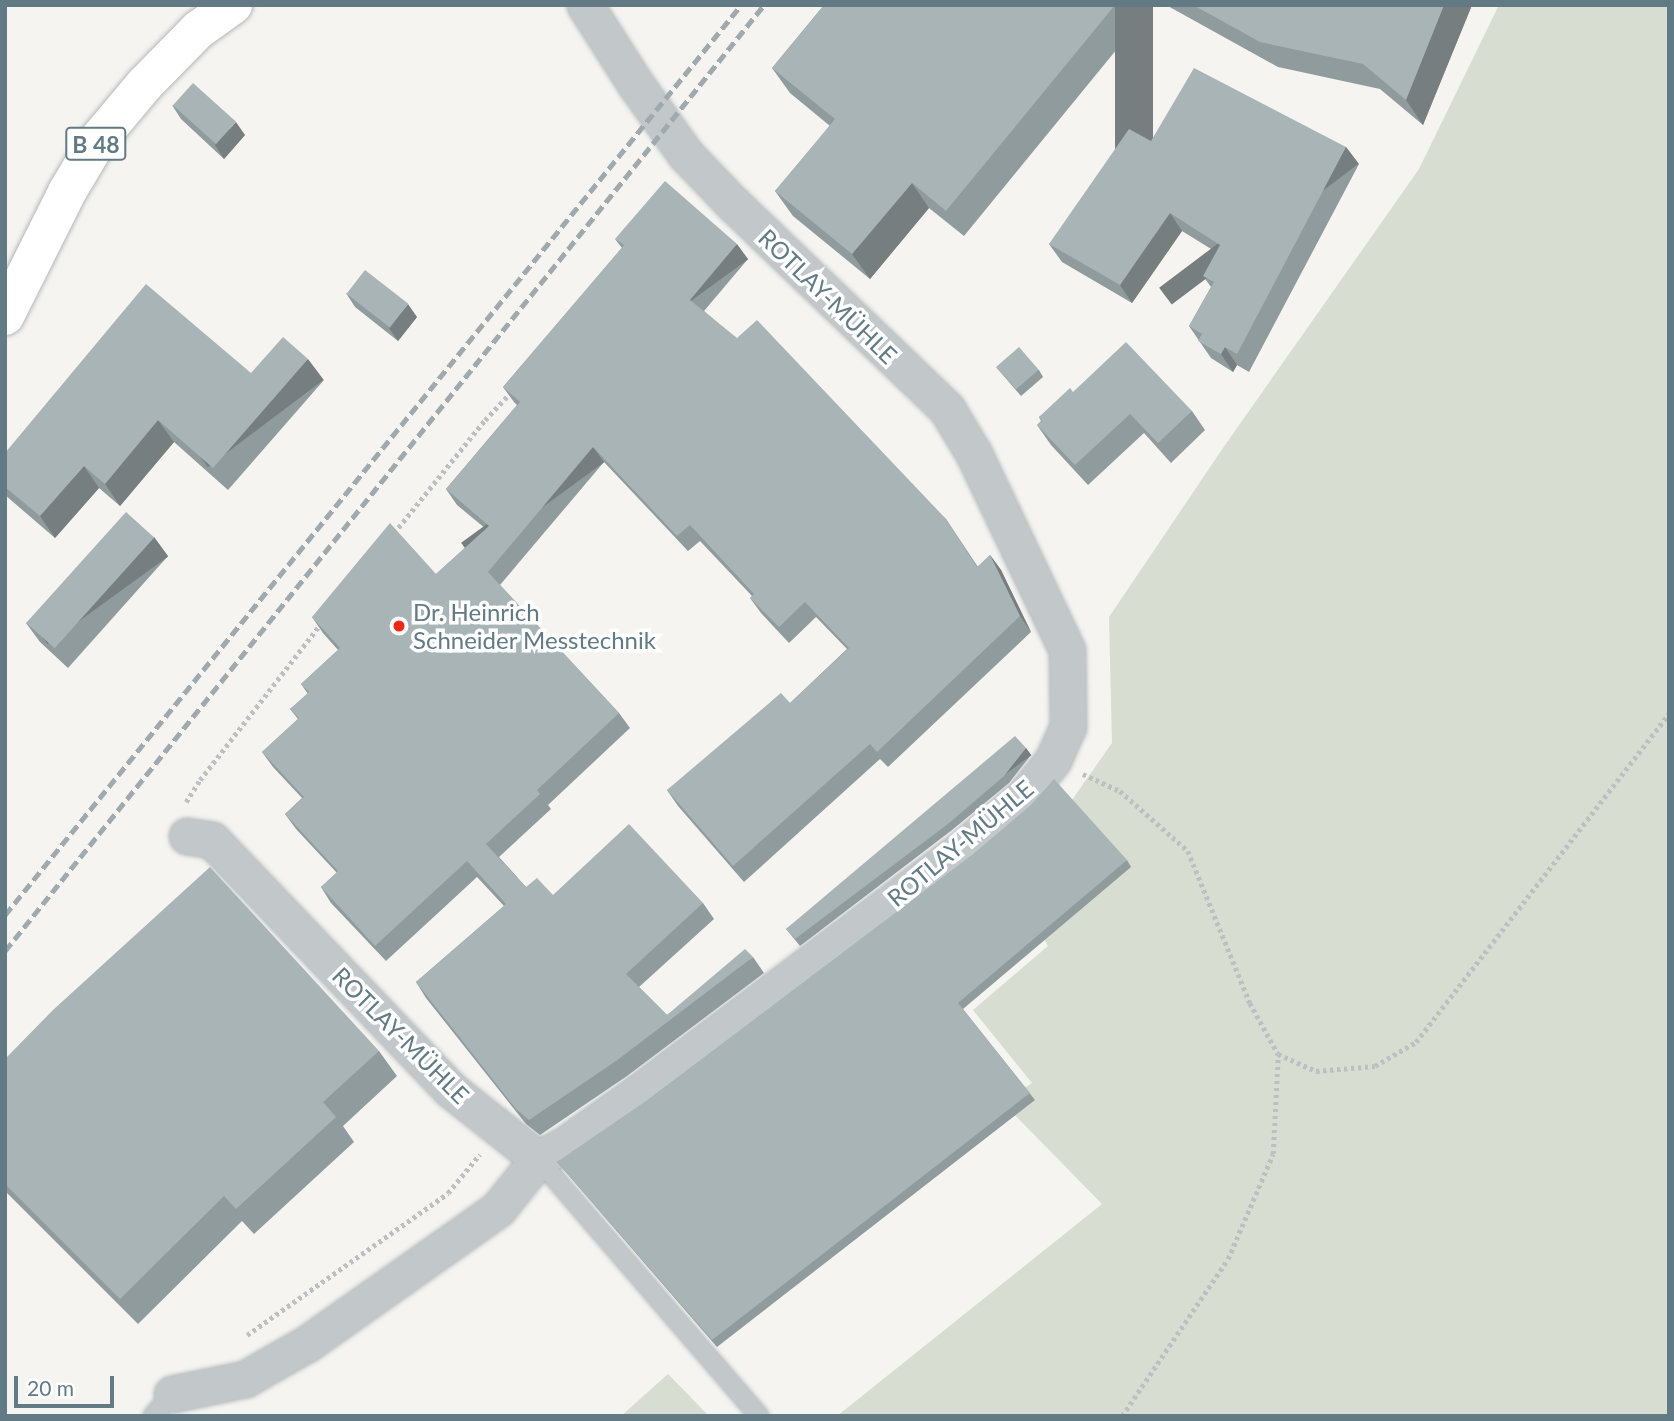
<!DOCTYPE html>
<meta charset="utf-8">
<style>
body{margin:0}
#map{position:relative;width:1674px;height:1421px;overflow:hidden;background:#f5f4f0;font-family:Lato,sans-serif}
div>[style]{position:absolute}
.green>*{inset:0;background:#d7ddd1}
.path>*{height:4.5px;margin-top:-2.25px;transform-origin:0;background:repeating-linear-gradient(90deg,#bdc0c2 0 3.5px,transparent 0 7px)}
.roads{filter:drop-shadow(0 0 2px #b2b9bc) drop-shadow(0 0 2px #b2b9bc)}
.lane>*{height:18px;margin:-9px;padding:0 9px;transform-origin:9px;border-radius:9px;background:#c2c7c9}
.street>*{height:35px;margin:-17.5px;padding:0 17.5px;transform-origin:17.5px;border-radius:17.5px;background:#c2c7c9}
.primary>*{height:38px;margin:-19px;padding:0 19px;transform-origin:19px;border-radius:19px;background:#fff}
.rail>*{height:5px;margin-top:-2.5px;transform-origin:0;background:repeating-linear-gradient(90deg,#a0a9ad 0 10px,transparent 0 15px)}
.wall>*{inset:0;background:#909b9d}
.shaded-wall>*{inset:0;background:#767e7f;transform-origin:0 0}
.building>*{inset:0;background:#a8b4b6;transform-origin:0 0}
.dots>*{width:19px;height:19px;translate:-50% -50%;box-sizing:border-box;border:4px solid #fff;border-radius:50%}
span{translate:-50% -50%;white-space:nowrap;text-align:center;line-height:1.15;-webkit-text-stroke:7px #fff;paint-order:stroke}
.shield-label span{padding:2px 5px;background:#fff;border:2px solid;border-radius:5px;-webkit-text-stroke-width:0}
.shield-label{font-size:23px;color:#617a84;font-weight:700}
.street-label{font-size:24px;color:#617a84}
.poi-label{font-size:24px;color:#617a84}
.left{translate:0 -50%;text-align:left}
.frame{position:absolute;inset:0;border:7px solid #617a84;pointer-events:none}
.scale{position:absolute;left:14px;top:1376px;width:100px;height:32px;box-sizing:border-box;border:4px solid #617a84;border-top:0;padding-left:9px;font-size:21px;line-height:24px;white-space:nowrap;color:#617a84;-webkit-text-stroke:5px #fff;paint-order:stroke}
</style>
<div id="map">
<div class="green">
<div style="clip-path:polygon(1499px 5px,1669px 5px,1669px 1416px,837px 1416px,1102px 1204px,1003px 1103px,1032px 1083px,973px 1010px,1048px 946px,1006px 873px,1060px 817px,1112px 743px,1109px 617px,1223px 448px,1419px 169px)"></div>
<div style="clip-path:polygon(668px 1374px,709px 1416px,621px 1416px)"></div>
</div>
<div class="path">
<div style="left:394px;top:533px;width:145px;rotate:-51.2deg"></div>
<div style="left:485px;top:420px;width:38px;rotate:-47deg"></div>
<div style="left:1083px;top:774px;width:41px;rotate:24.7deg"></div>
<div style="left:1120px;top:791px;width:91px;rotate:41.4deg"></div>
<div style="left:1188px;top:851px;width:164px;rotate:67.8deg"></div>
<div style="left:1250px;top:1003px;width:58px;rotate:61.2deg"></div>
<div style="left:1278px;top:1054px;width:42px;rotate:24.1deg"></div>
<div style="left:1316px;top:1071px;width:59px;rotate:-4.8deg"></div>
<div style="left:1375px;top:1066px;width:48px;rotate:-30.3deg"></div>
<div style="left:1416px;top:1042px;width:415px;rotate:-52.4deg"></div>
<div style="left:186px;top:802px;width:26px;rotate:-58deg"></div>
<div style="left:200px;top:780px;width:200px;rotate:-52.3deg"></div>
<div style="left:247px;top:1335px;width:246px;rotate:-35.2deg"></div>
<div style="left:448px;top:1193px;width:50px;rotate:-50.6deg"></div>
<div style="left:1122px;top:1416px;width:189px;rotate:-56deg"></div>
<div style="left:1228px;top:1259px;width:114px;rotate:-66.8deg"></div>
<div style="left:1273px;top:1154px;width:100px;rotate:-87.1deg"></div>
</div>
<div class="roads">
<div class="lane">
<div style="left:538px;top:1159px;width:339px;rotate:49.3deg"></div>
<div style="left:153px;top:1416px;width:29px;rotate:-49deg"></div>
</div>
<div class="street">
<div style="left:187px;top:836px;width:25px;rotate:9deg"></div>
<div style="left:212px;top:840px;width:346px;rotate:46.3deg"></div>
<div style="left:451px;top:1090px;width:111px;rotate:38.4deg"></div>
<div style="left:172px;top:1394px;width:75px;rotate:-11.6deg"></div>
<div style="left:245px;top:1379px;width:73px;rotate:-29.7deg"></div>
<div style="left:308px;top:1343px;width:232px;rotate:-35.2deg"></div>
<div style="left:498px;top:1209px;width:64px;rotate:-51.3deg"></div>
<div style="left:538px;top:1159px;width:32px;rotate:-28deg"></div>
<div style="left:566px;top:1144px;width:90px;rotate:-35.5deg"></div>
<div style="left:639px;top:1092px;width:408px;rotate:-37deg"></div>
<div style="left:965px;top:846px;width:76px;rotate:-40.2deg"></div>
<div style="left:1023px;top:797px;width:48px;rotate:-51deg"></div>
<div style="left:1053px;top:760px;width:36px;rotate:-66deg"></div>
<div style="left:1068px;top:727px;width:77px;rotate:-90.7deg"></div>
<div style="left:1067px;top:650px;width:217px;rotate:-115.4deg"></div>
<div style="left:974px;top:454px;width:52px;rotate:-121deg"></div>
<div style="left:947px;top:409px;width:295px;rotate:-136.2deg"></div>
<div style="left:734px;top:205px;width:69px;rotate:-133.8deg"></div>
<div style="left:686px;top:155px;width:86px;rotate:-125.5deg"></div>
<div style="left:636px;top:85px;width:95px;rotate:-122.5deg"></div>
</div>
<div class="primary">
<div style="left:5px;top:316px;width:139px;rotate:-63.4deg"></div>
<div style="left:67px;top:192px;width:61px;rotate:-59.2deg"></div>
<div style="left:98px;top:140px;width:73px;rotate:-50deg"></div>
<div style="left:145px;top:84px;width:76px;rotate:-45.5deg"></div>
<div style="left:198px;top:30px;width:43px;rotate:-35.5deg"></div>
</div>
</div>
<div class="rail">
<div style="left:5px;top:915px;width:1170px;rotate:-51.03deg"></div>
<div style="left:5px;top:951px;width:1213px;rotate:-51.26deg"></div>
</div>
<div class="wall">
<div style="clip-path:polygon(824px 5px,1153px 5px,964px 236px,929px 208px,870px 279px,793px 216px,775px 191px,830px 126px,790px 93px,772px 68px)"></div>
<div style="clip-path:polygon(1166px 5px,1472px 5px,1423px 125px,1380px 89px,1278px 67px)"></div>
<div style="clip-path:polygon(172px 105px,245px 135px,224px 159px,181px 119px)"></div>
<div style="clip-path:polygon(1151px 141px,1346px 147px,1359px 164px,1249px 372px,1237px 365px,1233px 372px,1211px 358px,1189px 326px,1211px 287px,1203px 276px,1216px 252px,1182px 231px,1132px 303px,1062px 262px,1049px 244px)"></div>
<div style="clip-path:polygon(615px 239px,748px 259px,704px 311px,946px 519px,978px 567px,990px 555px,1001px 570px,1031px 632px,888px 767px,880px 759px,744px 882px,678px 806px,667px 790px,790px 703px,847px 649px,816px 617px,789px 643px,761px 613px,750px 598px,752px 596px,700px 541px,688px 551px,604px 462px,500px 585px,619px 713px,630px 728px,548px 805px,551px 809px,499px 857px,526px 887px,553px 895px,703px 903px,714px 919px,639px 987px,667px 1015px,753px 957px,764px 973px,627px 1076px,540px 1135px,526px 1124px,426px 998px,416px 982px,504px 906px,477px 877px,386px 961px,331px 903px,321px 887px,337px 873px,296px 829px,285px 814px,302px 798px,273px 767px,262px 752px,298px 719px,290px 709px,308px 694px,301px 684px,338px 650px,323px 633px,312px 617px,436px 574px,486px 529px,457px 505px,446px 489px,517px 405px,514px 402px,503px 387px,622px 248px)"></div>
<div style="clip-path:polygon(346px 293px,417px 317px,398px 341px,355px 307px)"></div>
<div style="clip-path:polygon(996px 367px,1039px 370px,1043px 377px,1021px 396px)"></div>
<div style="clip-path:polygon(251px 373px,324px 380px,228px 490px,174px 442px,120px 506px,99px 488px,55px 538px,5px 495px,5px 453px)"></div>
<div style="clip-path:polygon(1073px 392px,1192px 411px,1205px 430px,1171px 463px,1144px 433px,1088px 485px,1051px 445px,1037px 425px,1041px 421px,1039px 417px)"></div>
<div style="clip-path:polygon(154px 537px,168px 556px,68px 668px,40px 642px,26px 623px)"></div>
<div style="clip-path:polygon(1026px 748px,1031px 755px,1009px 783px,952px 830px,800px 946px,791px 935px,786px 929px)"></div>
<div style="clip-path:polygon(1127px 860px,1131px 867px,963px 1009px,1035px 1100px,717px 1347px,557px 1162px)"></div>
<div style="clip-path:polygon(379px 1051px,397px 1076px,343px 1126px,354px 1142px,254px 1234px,242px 1221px,138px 1324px,5px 1191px,5px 1059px)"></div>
</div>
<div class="shaded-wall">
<div style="left:1115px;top:5px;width:38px;height:266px"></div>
<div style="clip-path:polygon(1444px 5px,1472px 5px,1423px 125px,1406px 100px)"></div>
<div style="clip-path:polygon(236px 122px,245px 135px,224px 159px,215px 145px)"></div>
<div style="left:1346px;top:147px;width:21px;height:234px;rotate:53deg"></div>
<div style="clip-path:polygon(912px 183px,929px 208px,870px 279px,852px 254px)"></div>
<div style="clip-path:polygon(1170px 213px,1182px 231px,1132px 303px,1120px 285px)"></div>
<div style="left:737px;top:244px;width:19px;height:73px;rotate:54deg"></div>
<div style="clip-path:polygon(408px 304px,417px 317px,398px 341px,389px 328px)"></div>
<div style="clip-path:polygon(1225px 347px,1237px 365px,1233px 372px,1221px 354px)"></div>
<div style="left:308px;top:359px;width:26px;height:145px;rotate:53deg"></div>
<div style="clip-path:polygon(158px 420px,174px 442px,120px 506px,105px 484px)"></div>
<div style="left:593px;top:447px;width:19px;height:163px;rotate:54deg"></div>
<div style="clip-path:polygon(84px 466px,99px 488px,55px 538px,40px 516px)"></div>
<div style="left:154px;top:537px;width:24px;height:149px;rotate:54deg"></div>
<div style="clip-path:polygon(990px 555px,1001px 570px,1031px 632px,1020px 616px)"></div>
<div style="left:1026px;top:748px;width:9px;height:36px;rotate:54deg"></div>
</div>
<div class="building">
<div style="clip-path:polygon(824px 5px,1115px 5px,946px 211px,912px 183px,852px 254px,775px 191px,835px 119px,772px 68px)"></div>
<div style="clip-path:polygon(1193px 5px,1444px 5px,1406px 100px,1363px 64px,1260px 42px)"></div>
<div style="clip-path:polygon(1194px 68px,1346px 147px,1237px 354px,1225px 347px,1221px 354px,1198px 341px,1202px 334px,1189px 326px,1214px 282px,1203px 276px,1220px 245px,1170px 213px,1120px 285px,1049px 244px,1129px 129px,1151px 141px)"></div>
<div style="left:193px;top:83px;width:58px;height:30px;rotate:42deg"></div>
<div style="clip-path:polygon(665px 181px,737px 244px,690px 300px,737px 338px,757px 320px,946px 519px,977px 567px,990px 555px,1020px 616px,877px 752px,870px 744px,733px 866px,667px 790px,781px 693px,790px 703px,849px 648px,805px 602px,779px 627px,750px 598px,754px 594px,690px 525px,677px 536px,593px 447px,488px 572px,619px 713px,537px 790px,540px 794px,486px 844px,526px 887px,537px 878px,553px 895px,629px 824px,703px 903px,626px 974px,667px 1015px,745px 949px,753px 957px,616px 1061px,529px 1120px,516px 1109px,416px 982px,506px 904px,467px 861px,375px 946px,321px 887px,338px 871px,285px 814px,304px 797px,262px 752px,299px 718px,290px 709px,309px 692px,301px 684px,340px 648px,312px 617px,390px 523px,436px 574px,489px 526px,446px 489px,520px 402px,503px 387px,624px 245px,615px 239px)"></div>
<div style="left:365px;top:270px;width:55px;height:30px;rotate:38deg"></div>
<div style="clip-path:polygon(146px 284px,251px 373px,283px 337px,308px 359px,213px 468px,158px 420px,105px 484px,84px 466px,40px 516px,5px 487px,5px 453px)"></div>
<div style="clip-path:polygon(1126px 342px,1192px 411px,1158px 443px,1130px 414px,1075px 465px,1037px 425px,1042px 421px,1039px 417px,1070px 388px,1073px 392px)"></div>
<div style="left:1019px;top:347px;width:30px;height:30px;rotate:49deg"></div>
<div style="left:126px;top:512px;width:38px;height:149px;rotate:42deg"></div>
<div style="clip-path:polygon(1015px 736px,1026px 748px,1004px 776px,948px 824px,795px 939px,786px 929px)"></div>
<div style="clip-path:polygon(1054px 779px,1127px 860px,958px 1003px,1030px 1093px,712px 1340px,557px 1162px,646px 1101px,972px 855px,1031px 805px)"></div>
<div style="clip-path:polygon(210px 867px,379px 1051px,323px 1102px,336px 1117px,236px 1209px,224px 1196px,120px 1299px,5px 1184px,5px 1059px,53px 1010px)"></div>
</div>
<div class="dots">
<div style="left:399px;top:626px;background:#f12715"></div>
</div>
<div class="shield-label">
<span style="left:96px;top:144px">B 48</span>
</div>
<div class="street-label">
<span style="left:828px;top:296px;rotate:44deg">ROTLAY-MÜHLE</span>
<span style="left:960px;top:843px;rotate:-40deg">ROTLAY-MÜHLE</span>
<span style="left:401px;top:1035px;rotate:45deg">ROTLAY-MÜHLE</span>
</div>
<div class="poi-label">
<span class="left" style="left:413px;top:626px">Dr. Heinrich<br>Schneider Messtechnik</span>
</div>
<div class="frame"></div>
<div class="scale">20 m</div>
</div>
